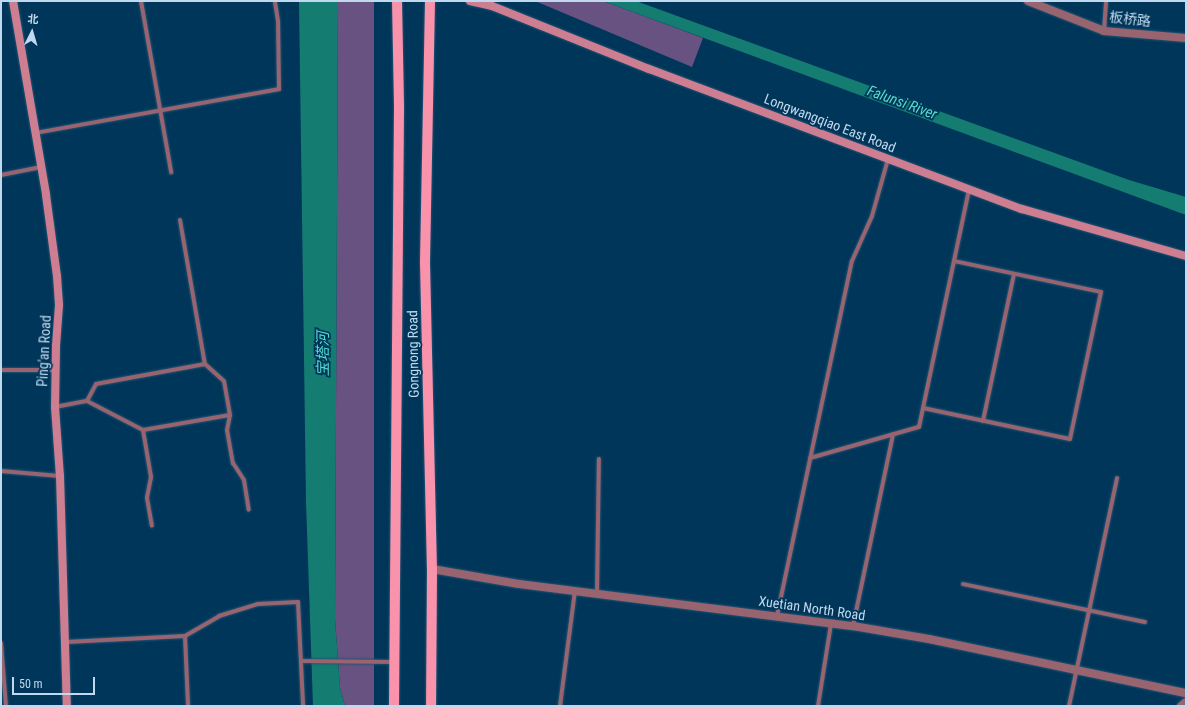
<!DOCTYPE html>
<meta charset="utf-8">
<style>
body{margin:0}
#map{position:relative;width:1187px;height:707px;overflow:hidden;background:#003659;font-family:"Roboto Condensed","Noto Sans SC",sans-serif}
div>[style]{position:absolute}
.green>*{inset:0;background:#685282}
.water>*{inset:0;background:#157c72}
.roads{filter:drop-shadow(0 0 1px #235374) drop-shadow(0 0 1px #235374)}
.lane>*{height:4px;margin:-2px;padding:0 2px;transform-origin:2px;border-radius:2px;background:#97646f}
.street>*{height:8px;margin:-4px;padding:0 4px;transform-origin:4px;border-radius:4px;background:#97646f}
.secondary>*{height:8px;margin:-4px;padding:0 4px;transform-origin:4px;border-radius:4px;background:#ce7e91}
.primary>*{height:10px;margin:-5px;padding:0 5px;transform-origin:5px;border-radius:5px;background:#f992ab}
span{translate:-50% -50%;white-space:nowrap;text-align:center;line-height:1.15;-webkit-text-stroke:3.5px #003659;paint-order:stroke}
.street-label{font-size:14px;color:#c0d9ef}
.water-label{font-size:15px;color:#54dacb;font-style:italic}
.frame{position:absolute;inset:0;border:2px solid #c0d9ef;pointer-events:none}
.north{position:absolute;left:12px;top:12px;width:40px;height:40px;-webkit-text-stroke:3px #003659;paint-order:stroke;rotate:5deg;font-size:11px;font-weight:700;line-height:16px;text-align:center;color:#c0d9ef}
.north::after{content:'';display:block;margin:auto;width:14px;height:18px;background:#c0d9ef;clip-path:polygon(50% 0,100% 100%,50% 72%,0 100%)}
.scale{position:absolute;left:12px;top:677px;width:83px;height:18px;box-sizing:border-box;border:2px solid #c0d9ef;border-top:0;padding-left:5px;font-size:12px;line-height:14px;white-space:nowrap;color:#c0d9ef;-webkit-text-stroke:3px #003659;paint-order:stroke}
</style>
<div id="map">
<div class="green">
<div style="clip-path:polygon(338px 1px,374px 1px,374px 706px,345px 706px,340px 688px,335px 619px)"></div>
<div style="clip-path:polygon(535px 1px,603px 1px,703px 38px,692px 67px)"></div>
</div>
<div class="water">
<div style="clip-path:polygon(299px 1px,338px 1px,335px 619px,340px 688px,345px 706px,313px 706px,306px 502px)"></div>
<div style="clip-path:polygon(603px 1px,636px 1px,1129px 180px,1186px 197px,1186px 215px)"></div>
</div>
<div class="roads">
<div class="lane">
<div style="left:141px;top:1px;width:174px;rotate:80deg"></div>
<div style="left:1104px;top:31px;width:30px;rotate:-86deg"></div>
<div style="left:35px;top:133px;width:248px;rotate:-10.2deg"></div>
<div style="left:279px;top:89px;width:68px;rotate:-90.8deg"></div>
<div style="left:278px;top:21px;width:20px;rotate:-99deg"></div>
<div style="left:1px;top:175px;width:41px;rotate:-11.3deg"></div>
<div style="left:180px;top:220px;width:146px;rotate:80.2deg"></div>
<div style="left:205px;top:364px;width:25px;rotate:42deg"></div>
<div style="left:224px;top:381px;width:35px;rotate:80deg"></div>
<div style="left:230px;top:415px;width:15px;rotate:101deg"></div>
<div style="left:227px;top:430px;width:34px;rotate:80deg"></div>
<div style="left:233px;top:463px;width:20px;rotate:57deg"></div>
<div style="left:244px;top:480px;width:30px;rotate:81deg"></div>
<div style="left:1px;top:370px;width:54px"></div>
<div style="left:87px;top:401px;width:19px;rotate:-62deg"></div>
<div style="left:96px;top:384px;width:111px;rotate:-10.4deg"></div>
<div style="left:55px;top:407px;width:33px;rotate:-11deg"></div>
<div style="left:87px;top:401px;width:63px;rotate:27.4deg"></div>
<div style="left:143px;top:430px;width:48px;rotate:80.3deg"></div>
<div style="left:151px;top:477px;width:21px;rotate:101deg"></div>
<div style="left:147px;top:498px;width:28px;rotate:80deg"></div>
<div style="left:923px;top:408px;width:150px;rotate:11.9deg"></div>
<div style="left:1070px;top:439px;width:150px;rotate:-78.1deg"></div>
<div style="left:1101px;top:292px;width:150px;rotate:-168.1deg"></div>
<div style="left:983px;top:421px;width:150px;rotate:-78.1deg"></div>
<div style="left:143px;top:430px;width:88px;rotate:-9.8deg"></div>
<div style="left:810px;top:458px;width:113px;rotate:-15.9deg"></div>
<div style="left:919px;top:427px;width:243px;rotate:-78.1deg"></div>
<div style="left:1px;top:471px;width:59px;rotate:4.8deg"></div>
<div style="left:963px;top:584px;width:186px;rotate:11.8deg"></div>
<div style="left:597px;top:594px;width:135px;rotate:-89.2deg"></div>
<div style="left:777px;top:616px;width:363px;rotate:-78.1deg"></div>
<div style="left:852px;top:261px;width:49px;rotate:-66deg"></div>
<div style="left:872px;top:216px;width:59px;rotate:-74.3deg"></div>
<div style="left:853px;top:626px;width:196px;rotate:-78.2deg"></div>
<div style="left:185px;top:636px;width:70px;rotate:87.5deg"></div>
<div style="left:66px;top:642px;width:119px;rotate:-2.9deg"></div>
<div style="left:185px;top:636px;width:39px;rotate:-30deg"></div>
<div style="left:219px;top:616px;width:41px;rotate:-17.1deg"></div>
<div style="left:258px;top:604px;width:40px;rotate:-2.9deg"></div>
<div style="left:298px;top:602px;width:104px;rotate:87.2deg"></div>
<div style="left:1px;top:643px;width:63px;rotate:85.5deg"></div>
<div style="left:301px;top:661px;width:93px;rotate:0.6deg"></div>
<div style="left:560px;top:706px;width:116px;rotate:-82.6deg"></div>
<div style="left:818px;top:706px;width:83px;rotate:-81deg"></div>
<div style="left:1069px;top:706px;width:233px;rotate:-78.1deg"></div>
</div>
<div class="street">
<div style="left:1028px;top:1px;width:82px;rotate:21.5deg"></div>
<div style="left:1104px;top:31px;width:82px;rotate:4.9deg"></div>
<div style="left:432px;top:569px;width:88px;rotate:9.8deg"></div>
<div style="left:519px;top:584px;width:337px;rotate:7.2deg"></div>
<div style="left:853px;top:626px;width:77px;rotate:9.7deg"></div>
<div style="left:929px;top:639px;width:263px;rotate:11.9deg"></div>
<div style="left:1181px;top:706px;width:6px;rotate:-39deg"></div>
</div>
<div class="secondary">
<div style="left:13px;top:1px;width:197px;rotate:80.3deg"></div>
<div style="left:46px;top:195px;width:82px;rotate:82.3deg"></div>
<div style="left:57px;top:276px;width:29px;rotate:86deg"></div>
<div style="left:59px;top:305px;width:41px;rotate:94.2deg"></div>
<div style="left:56px;top:346px;width:61px;rotate:90.9deg"></div>
<div style="left:55px;top:407px;width:69px;rotate:85.9deg"></div>
<div style="left:60px;top:476px;width:230px;rotate:88.3deg"></div>
<div style="left:470px;top:1px;width:23px;rotate:13deg"></div>
<div style="left:492px;top:6px;width:169px;rotate:21.9deg"></div>
<div style="left:649px;top:69px;width:398px;rotate:20.6deg"></div>
<div style="left:1022px;top:209px;width:171px;rotate:16deg"></div>
</div>
<div class="primary">
<div style="left:430px;top:1px;width:262px;rotate:91.1deg"></div>
<div style="left:425px;top:263px;width:306px;rotate:88.7deg"></div>
<div style="left:432px;top:569px;width:137px;rotate:90.4deg"></div>
<div style="left:394px;top:706px;width:601px;rotate:-89.52deg"></div>
<div style="left:399px;top:105px;width:104px;rotate:-91.1deg"></div>
</div>
</div>
<div class="street-label">
<span style="left:1130px;top:19px;rotate:6deg">板桥路</span>
<span style="left:830px;top:123px;rotate:21deg">Longwangqiao East Road</span>
<span style="left:44px;top:351px;rotate:-87deg">Ping'an Road</span>
<span style="left:413px;top:354px;rotate:-91deg">Gongnong Road</span>
<span style="left:812px;top:608px;rotate:8deg">Xuetian North Road</span>
</div>
<div class="water-label">
<span style="left:902px;top:103px;rotate:20deg">Falunsi River</span>
<span style="left:324px;top:354px;rotate:-90deg">宝塔河</span>
</div>
<div class="frame"></div>
<div class="north">北</div>
<div class="scale">50 m</div>
</div>
